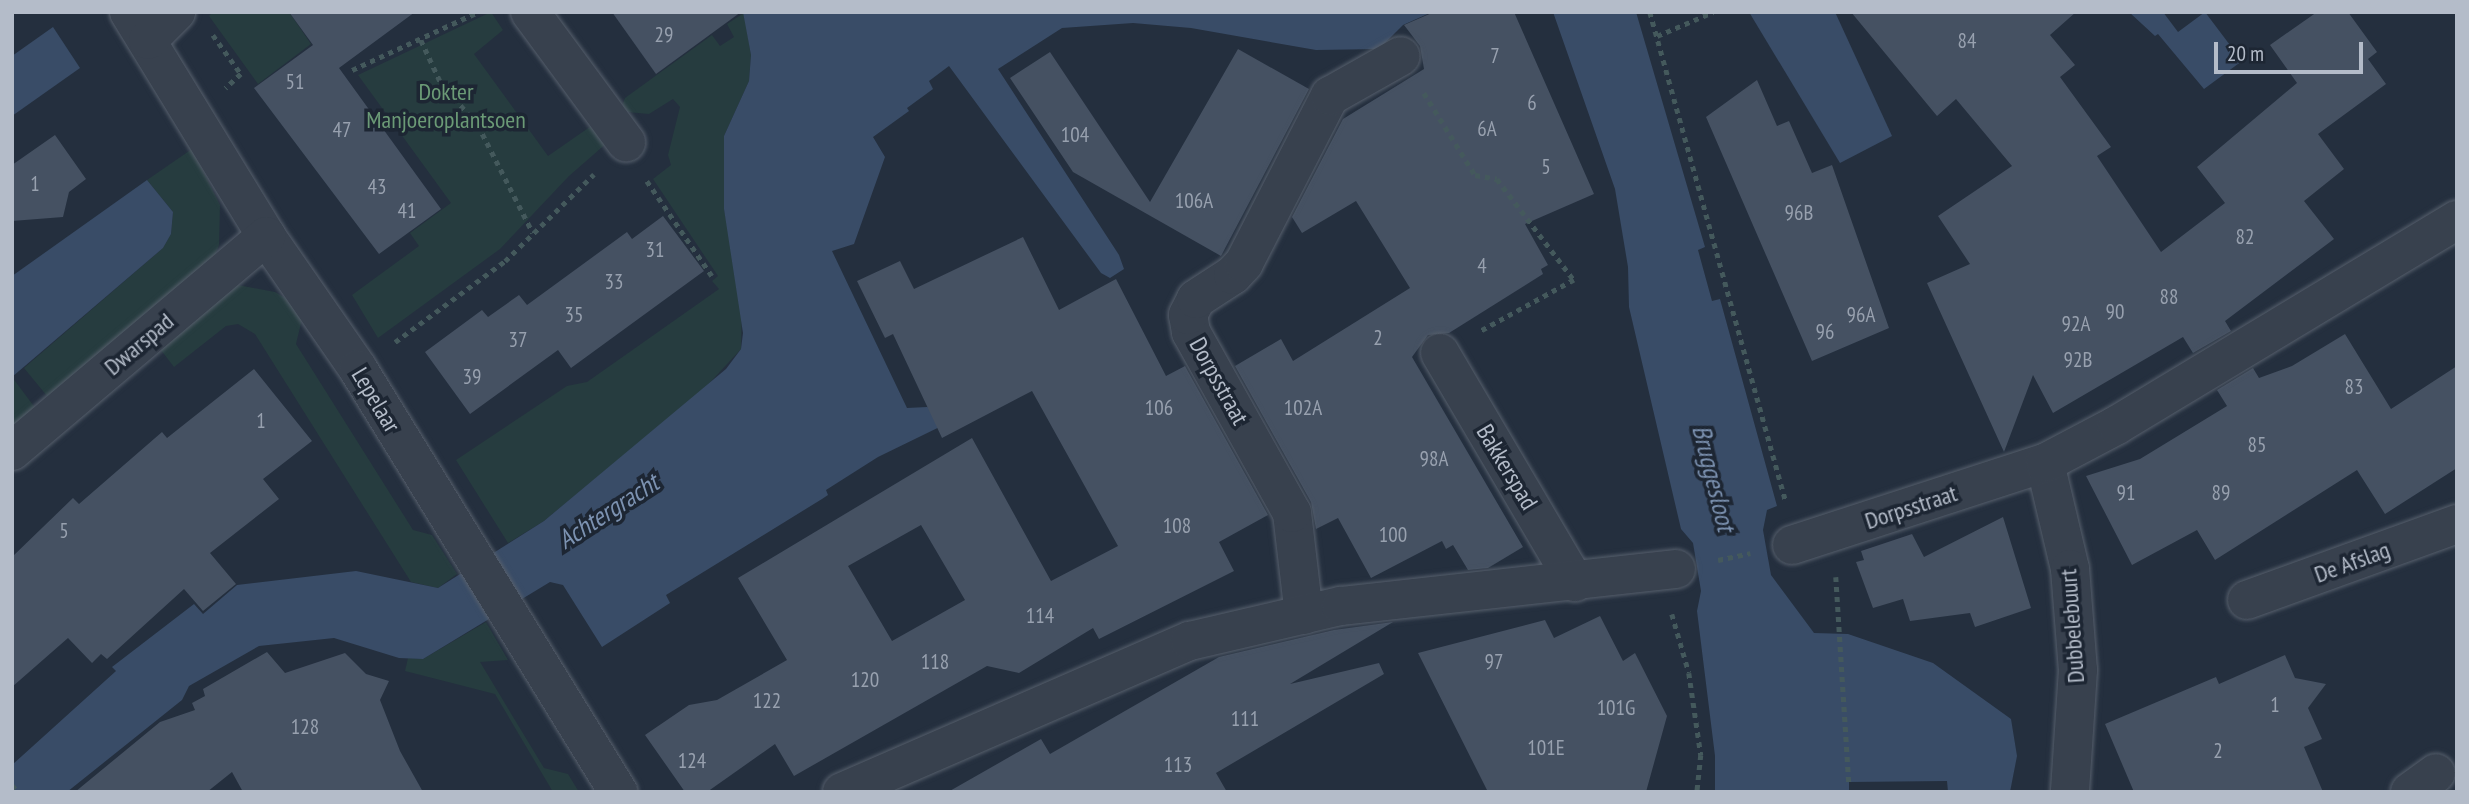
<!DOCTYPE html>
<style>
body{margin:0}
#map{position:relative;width:2469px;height:804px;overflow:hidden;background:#242f3e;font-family:"PT Sans Narrow",sans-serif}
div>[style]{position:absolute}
.green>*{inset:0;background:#263c3f}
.water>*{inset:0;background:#394c67}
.building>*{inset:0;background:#455162}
.path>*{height:4.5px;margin-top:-2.25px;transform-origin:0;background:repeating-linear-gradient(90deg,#44595c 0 5px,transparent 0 10px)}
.roads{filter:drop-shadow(0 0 2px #565f6c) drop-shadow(0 0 2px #565f6c)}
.minor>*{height:38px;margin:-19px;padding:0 19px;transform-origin:19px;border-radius:19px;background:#38414e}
span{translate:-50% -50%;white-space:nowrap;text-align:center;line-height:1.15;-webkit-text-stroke:7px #1d2633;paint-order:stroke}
.number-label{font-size:21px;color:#98a1af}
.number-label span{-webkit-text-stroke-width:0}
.park-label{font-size:24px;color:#6b9a76}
.street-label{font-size:24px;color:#b4bcc9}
.water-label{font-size:26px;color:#7c92b1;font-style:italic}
.frame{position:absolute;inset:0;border:14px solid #b4bcc9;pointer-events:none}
.scale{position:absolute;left:2214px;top:42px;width:149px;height:32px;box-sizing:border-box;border:4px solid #b4bcc9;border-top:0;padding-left:9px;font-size:21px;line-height:24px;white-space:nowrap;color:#b4bcc9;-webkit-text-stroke:5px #1d2633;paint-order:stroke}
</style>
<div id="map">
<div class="green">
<div style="clip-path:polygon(213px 12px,289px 12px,311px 44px,258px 84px,209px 16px)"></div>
<div style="clip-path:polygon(491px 12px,503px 30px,474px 54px,548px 156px,594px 124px,608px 142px,569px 176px,500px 249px,378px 338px,352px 295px,419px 246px,410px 233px,451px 203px,358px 75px)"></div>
<div style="clip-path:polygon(744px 13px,751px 55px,749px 81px,724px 136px,724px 209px,742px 301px,741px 349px,703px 390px,544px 521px,508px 543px,456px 460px,567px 386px,587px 382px,719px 289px,712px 281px,718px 276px,653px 179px,671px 165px,668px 155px,680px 107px,673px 99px,649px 114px,627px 112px,622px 106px,625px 98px,712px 35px,720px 46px,734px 37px,727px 24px)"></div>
<div style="clip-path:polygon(192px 149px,220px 205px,219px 245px,210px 268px,52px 402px,24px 368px,163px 248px,171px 234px,173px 212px,147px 180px)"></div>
<div style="clip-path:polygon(238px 285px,275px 292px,289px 300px,302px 319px,296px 344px,413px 530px,432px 535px,457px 574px,438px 588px,411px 582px,255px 334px,238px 324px,226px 326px,174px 367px,157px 345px,219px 295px)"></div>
<div style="clip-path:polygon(12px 377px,39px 413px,12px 435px)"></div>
<div style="clip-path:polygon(486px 622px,508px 660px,480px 662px,544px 768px,568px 774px,579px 792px,553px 792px,495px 694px,405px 671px,408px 658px,423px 659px)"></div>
</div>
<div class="water">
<div style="clip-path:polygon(743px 12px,1432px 12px,1403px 25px,1379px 49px,1316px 50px,1191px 28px,1133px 23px,1062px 28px,998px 69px,1119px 255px,1124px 269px,1110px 278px,1101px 273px,949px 66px,929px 81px,933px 89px,907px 108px,909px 111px,873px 137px,885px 157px,854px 244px,832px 251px,907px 408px,927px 407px,958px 418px,878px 457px,826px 490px,828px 495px,822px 499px,666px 595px,670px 603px,602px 647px,563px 585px,550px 582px,423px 659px,399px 658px,334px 638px,259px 646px,189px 686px,182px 700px,67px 792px,12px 792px,12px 765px,116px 671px,112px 667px,194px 604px,203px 614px,237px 585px,356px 571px,438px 588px,544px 521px,726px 369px,741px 349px,743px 333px,724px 209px,724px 136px,749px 81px,751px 55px)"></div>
<div style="clip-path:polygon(1553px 12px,1636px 12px,1705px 247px,1698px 250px,1712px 301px,1720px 299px,1777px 506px,1767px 510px,1763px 530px,1771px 575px,1814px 633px,1848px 634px,1933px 663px,2011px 719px,2017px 756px,2010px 792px,1948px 792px,1947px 781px,1849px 782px,1849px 792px,1715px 792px,1715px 756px,1697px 611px,1701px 591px,1693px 543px,1681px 529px,1629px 307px,1628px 267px,1615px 189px)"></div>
<div style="clip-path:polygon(1749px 12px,1835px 12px,1892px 136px,1840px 163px)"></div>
<div style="clip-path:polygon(2129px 12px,2163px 12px,2178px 32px,2205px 12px,2242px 61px,2204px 89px,2158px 34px,2155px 36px)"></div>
<div style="clip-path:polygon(53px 27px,80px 68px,12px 116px,12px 56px)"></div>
<div style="clip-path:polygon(147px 180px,173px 212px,171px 234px,163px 248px,12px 377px,12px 276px)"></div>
</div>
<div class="building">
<div style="clip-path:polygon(289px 12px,415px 12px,339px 68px,441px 209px,379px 254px,254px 88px,313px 45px)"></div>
<div style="clip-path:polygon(612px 12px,741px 12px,656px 74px)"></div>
<div style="clip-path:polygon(1434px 12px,1514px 12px,1594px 194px,1525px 224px,1548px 265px,1541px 269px,1543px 274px,1449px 333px,1428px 335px,1412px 357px,1523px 547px,1488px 568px,1468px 570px,1453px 545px,1446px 549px,1442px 541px,1371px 578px,1338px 518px,1316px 529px,1311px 502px,1235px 366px,1281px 339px,1293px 361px,1410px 288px,1356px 201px,1302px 233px,1292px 217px,1343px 119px,1424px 69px,1420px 46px,1404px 25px)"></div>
<div style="clip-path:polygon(1851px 12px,2076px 12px,2050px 35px,2075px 65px,2060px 77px,2111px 147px,2097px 156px,2161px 252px,2225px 203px,2197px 167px,2297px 83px,2270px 45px,2317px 12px,2348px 12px,2377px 52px,2368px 59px,2386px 84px,2318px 134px,2344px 169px,2304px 201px,2334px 239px,2225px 321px,2231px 331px,2193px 353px,2183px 337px,2053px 413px,2033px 375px,2004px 452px,1927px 283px,1970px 264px,1938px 216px,2012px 166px,1956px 99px,1937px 116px)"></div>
<div style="clip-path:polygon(1238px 49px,1309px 89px,1221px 256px,1073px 172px,1010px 78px,1050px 52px,1150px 202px)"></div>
<div style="clip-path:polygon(1757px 80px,1777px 126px,1789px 121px,1812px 173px,1832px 165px,1889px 328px,1812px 361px,1706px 117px)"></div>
<div style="clip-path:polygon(55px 135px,86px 179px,69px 192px,63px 217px,12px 221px,12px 165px)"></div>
<div style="clip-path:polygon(663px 216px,704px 271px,571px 368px,558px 350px,470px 414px,425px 352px,482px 310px,488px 317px,519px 295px,527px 305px,627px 232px,632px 239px)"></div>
<div style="clip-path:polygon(evenodd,1023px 237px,1059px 310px,1116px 279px,1166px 376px,1185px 366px,1268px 515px,1219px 542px,1234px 571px,1099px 639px,1093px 628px,1019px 673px,987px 666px,794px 776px,775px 744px,707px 792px,685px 792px,645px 735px,689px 705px,717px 700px,787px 660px,738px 578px,972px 438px,1051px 581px,1118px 546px,1032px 391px,942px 438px,893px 334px,885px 338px,857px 281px,900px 261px,914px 289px,1023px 237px,921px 525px,965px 600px,892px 641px,848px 566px,921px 525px)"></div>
<div style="clip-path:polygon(2345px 334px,2391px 409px,2457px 366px,2457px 468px,2385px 514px,2357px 470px,2215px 560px,2197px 530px,2132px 565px,2086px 476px,2140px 459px,2227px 406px,2217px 390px,2253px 368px,2259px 378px,2292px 366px)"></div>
<div style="clip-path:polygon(254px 369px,312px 441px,263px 479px,279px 499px,210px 553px,236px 584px,203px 611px,184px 589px,107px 659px,101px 654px,92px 663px,68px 638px,12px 687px,12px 557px,73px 498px,79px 504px,162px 432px,167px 438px)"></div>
<div style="clip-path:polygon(2003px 517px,2031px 608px,1975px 627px,1970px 613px,1910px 621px,1903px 599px,1873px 608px,1856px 562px,1864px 560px,1861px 551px,1912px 534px,1924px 557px)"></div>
<div style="clip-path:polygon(1600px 616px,1623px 661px,1635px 653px,1667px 716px,1646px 792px,1488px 792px,1418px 653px,1545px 620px,1554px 638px)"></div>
<div style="clip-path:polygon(1393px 622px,1290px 684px,1379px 663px,1384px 674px,1216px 773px,1227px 792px,948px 792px,1041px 739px,1050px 754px,1219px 657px,1334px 630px)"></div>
<div style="clip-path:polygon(267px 652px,285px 673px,345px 653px,366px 674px,389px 681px,380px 700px,400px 751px,423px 792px,243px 792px,232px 772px,207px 792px,75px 792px,160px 722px,195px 710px,192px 703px,205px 696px,203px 689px)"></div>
<div style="clip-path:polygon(2285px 655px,2295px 678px,2326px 684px,2308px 708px,2322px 739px,2304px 747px,2323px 792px,2134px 792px,2105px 724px,2216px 677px,2219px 684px)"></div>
</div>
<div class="path">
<div style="left:1650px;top:12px;width:509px;rotate:74.49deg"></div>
<div style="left:213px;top:35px;width:48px;rotate:54.3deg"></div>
<div style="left:241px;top:74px;width:21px;rotate:137deg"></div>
<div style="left:1657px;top:36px;width:61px;rotate:-23.2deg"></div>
<div style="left:421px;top:40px;width:47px;rotate:65.1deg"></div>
<div style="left:441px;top:83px;width:56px;rotate:48.6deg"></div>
<div style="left:478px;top:125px;width:121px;rotate:63deg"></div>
<div style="left:352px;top:70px;width:139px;rotate:-24.7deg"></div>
<div style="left:1424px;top:93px;width:97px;rotate:58.1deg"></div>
<div style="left:1475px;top:175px;width:22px;rotate:10deg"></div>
<div style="left:1497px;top:179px;width:127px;rotate:52.7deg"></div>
<div style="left:1574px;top:280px;width:106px;rotate:151.3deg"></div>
<div style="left:647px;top:181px;width:115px;rotate:55.6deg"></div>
<div style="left:395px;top:342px;width:137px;rotate:-36.4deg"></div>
<div style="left:505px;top:261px;width:124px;rotate:-44.3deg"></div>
<div style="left:1718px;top:560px;width:33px;rotate:-12deg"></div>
<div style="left:1836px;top:577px;width:206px;rotate:86.4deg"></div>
<div style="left:1672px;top:614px;width:61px;rotate:73.9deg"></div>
<div style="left:1689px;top:673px;width:83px;rotate:81.7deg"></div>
<div style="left:1701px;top:755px;width:37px;rotate:96deg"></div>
<div style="left:12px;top:785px;width:9px;rotate:49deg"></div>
</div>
<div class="roads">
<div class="minor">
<div style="left:129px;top:12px;width:263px;rotate:58.5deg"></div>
<div style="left:266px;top:236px;width:162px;rotate:55.3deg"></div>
<div style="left:358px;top:369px;width:497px;rotate:58.4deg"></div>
<div style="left:530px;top:12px;width:162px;rotate:53.6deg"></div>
<div style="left:148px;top:40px;width:40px;rotate:-45deg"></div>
<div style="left:1440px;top:353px;width:266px;rotate:59.5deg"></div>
<div style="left:12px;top:451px;width:333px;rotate:-40.2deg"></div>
<div style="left:2045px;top:463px;width:109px;rotate:76.7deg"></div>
<div style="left:2070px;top:569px;width:101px;rotate:85.5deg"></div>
<div style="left:2078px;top:670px;width:122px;rotate:93.8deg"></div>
<div style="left:1792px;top:545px;width:266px;rotate:-18deg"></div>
<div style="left:2045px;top:463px;width:81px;rotate:-27.8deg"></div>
<div style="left:2117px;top:425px;width:397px;rotate:-31.1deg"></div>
<div style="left:2247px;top:600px;width:223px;rotate:-19.9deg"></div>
<div style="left:1304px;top:615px;width:103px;rotate:-96.7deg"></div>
<div style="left:1292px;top:513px;width:207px;rotate:-119.2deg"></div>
<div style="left:1191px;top:332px;width:17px;rotate:-100deg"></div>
<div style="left:1188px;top:315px;width:18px;rotate:-63deg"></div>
<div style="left:1196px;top:299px;width:44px;rotate:-33deg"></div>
<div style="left:1233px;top:275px;width:16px;rotate:-47deg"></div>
<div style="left:1244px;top:263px;width:188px;rotate:-62.8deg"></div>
<div style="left:1330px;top:96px;width:81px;rotate:-29.4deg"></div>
<div style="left:842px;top:792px;width:379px;rotate:-23.5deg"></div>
<div style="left:1190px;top:641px;width:155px;rotate:-13.1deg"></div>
<div style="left:1341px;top:606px;width:337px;rotate:-6.3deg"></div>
<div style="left:2410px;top:792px;width:32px;rotate:-36deg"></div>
</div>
</div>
<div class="number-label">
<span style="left:664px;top:35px">29</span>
<span style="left:1967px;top:41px">84</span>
<span style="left:1495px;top:56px">7</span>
<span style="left:295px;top:82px">51</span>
<span style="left:1532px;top:103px">6</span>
<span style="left:1487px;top:129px">6A</span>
<span style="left:342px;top:130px">47</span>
<span style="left:1075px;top:135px">104</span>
<span style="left:1546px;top:167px">5</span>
<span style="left:35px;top:184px">1</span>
<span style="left:377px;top:187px">43</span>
<span style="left:1194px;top:201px">106A</span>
<span style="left:407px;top:211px">41</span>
<span style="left:1799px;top:213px">96B</span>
<span style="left:2245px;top:237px">82</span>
<span style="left:655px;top:250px">31</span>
<span style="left:1482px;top:266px">4</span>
<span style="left:614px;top:282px">33</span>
<span style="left:2169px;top:297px">88</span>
<span style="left:2115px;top:312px">90</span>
<span style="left:574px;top:315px">35</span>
<span style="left:1861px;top:315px">96A</span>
<span style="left:2076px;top:324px">92A</span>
<span style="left:1825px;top:332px">96</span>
<span style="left:1378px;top:338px">2</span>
<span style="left:518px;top:340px">37</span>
<span style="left:2078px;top:360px">92B</span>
<span style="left:472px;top:377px">39</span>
<span style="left:2354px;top:387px">83</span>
<span style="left:1159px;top:408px">106</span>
<span style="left:1303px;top:408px">102A</span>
<span style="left:261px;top:421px">1</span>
<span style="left:2257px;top:445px">85</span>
<span style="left:1434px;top:459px">98A</span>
<span style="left:2126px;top:493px">91</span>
<span style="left:2221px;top:493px">89</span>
<span style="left:1177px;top:526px">108</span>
<span style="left:64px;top:531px">5</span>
<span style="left:1393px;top:535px">100</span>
<span style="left:1040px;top:616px">114</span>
<span style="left:935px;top:662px">118</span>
<span style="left:1494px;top:662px">97</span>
<span style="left:865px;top:680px">120</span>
<span style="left:767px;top:701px">122</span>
<span style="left:2275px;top:705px">1</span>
<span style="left:1616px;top:708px">101G</span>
<span style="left:1245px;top:719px">111</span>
<span style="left:305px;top:727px">128</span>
<span style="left:1546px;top:748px">101E</span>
<span style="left:2218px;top:751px">2</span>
<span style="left:692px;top:761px">124</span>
<span style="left:1178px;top:765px">113</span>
</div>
<div class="park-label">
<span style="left:446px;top:106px">Dokter<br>Manjoeroplantsoen</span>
</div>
<div class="street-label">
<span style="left:139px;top:344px;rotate:-40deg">Dwarspad</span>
<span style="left:1219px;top:381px;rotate:61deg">Dorpsstraat</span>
<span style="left:376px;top:400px;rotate:59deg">Lepelaar</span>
<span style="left:1507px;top:467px;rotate:59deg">Bakkerspad</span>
<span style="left:1911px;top:507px;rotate:-18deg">Dorpsstraat</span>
<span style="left:2352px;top:562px;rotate:-20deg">De Afslag</span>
<span style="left:2072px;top:626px;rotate:-94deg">Dubbelebuurt</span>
</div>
<div class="water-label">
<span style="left:1714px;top:478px;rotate:76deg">Bruggesloot</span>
<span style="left:608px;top:511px;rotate:-33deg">Achtergracht</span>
</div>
<div class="frame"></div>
<div class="scale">20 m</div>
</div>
